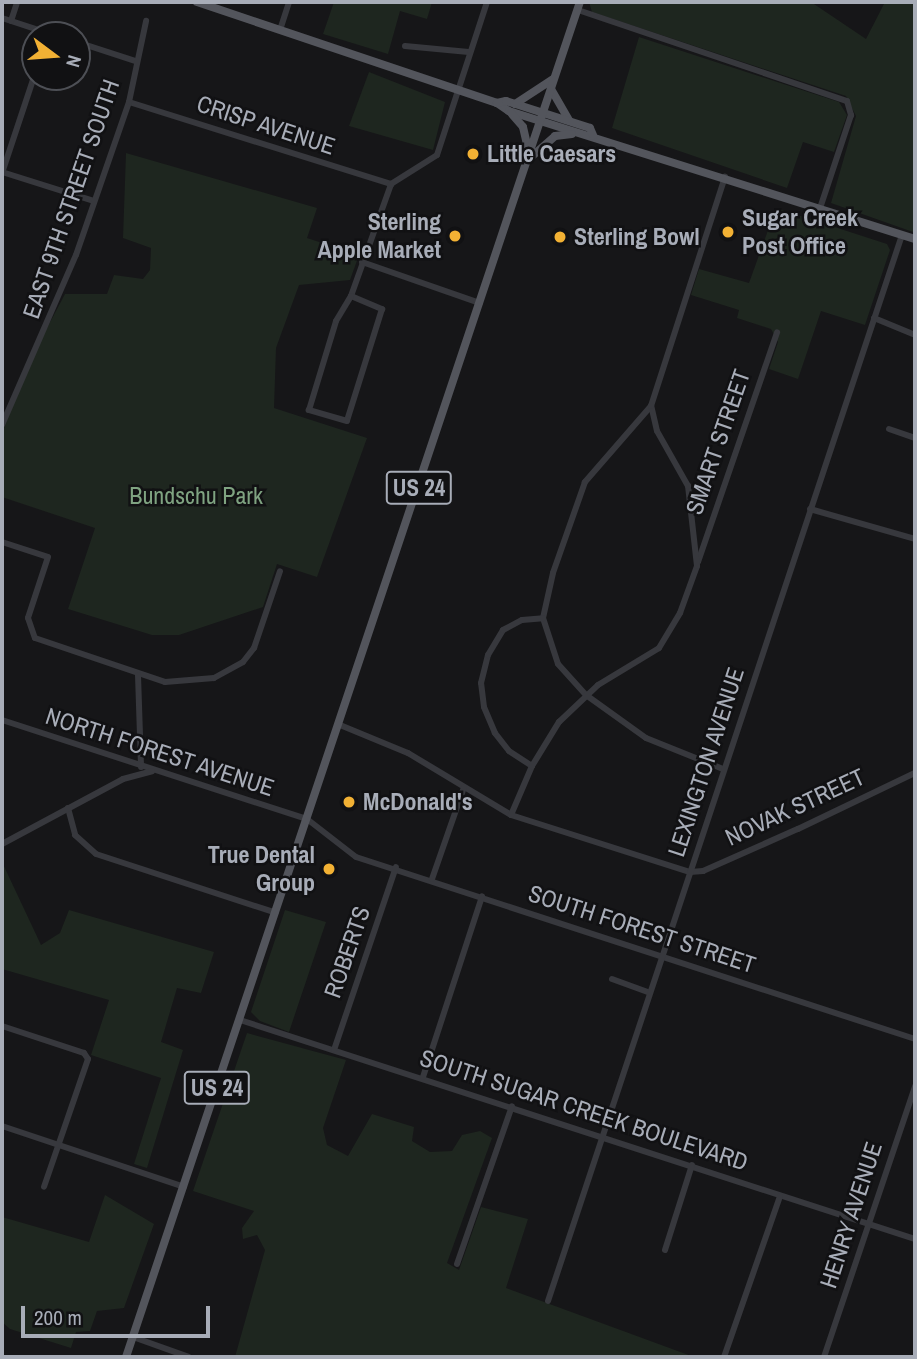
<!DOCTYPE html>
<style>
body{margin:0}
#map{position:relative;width:917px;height:1359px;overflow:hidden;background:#161618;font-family:"Archivo Narrow",sans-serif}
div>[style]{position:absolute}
.green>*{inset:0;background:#1e261f}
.minor>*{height:6px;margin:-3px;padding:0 3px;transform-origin:3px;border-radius:3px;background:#37383d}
.major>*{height:8px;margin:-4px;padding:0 4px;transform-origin:4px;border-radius:4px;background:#53555c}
.dots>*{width:19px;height:19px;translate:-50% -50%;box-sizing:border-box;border:4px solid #111113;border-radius:50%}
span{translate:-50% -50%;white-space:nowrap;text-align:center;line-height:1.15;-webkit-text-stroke:5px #111113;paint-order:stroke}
.shield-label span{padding:2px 5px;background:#111113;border:2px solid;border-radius:5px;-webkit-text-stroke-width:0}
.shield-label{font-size:23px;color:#a8adb8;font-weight:700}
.street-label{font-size:24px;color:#a8adb8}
.poi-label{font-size:24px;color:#a8adb8;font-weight:700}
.left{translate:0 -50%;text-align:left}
.right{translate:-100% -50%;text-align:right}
.park-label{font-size:24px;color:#7fa381}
.frame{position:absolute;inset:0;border:4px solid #a8adb8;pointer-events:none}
.north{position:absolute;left:21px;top:21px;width:70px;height:70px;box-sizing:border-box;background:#111113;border:2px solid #4d4f55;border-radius:50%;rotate:106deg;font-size:19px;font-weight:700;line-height:28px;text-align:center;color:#a8adb8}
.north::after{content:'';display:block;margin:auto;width:24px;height:32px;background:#f2b134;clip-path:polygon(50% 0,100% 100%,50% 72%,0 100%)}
.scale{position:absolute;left:21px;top:1306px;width:189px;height:32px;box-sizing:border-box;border:4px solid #a8adb8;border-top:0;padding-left:9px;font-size:21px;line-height:24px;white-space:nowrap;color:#a8adb8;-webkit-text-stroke:5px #111113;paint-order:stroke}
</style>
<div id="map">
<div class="green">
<div style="clip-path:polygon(334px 2px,432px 2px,427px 19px,400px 11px,388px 54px,323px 34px)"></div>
<div style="clip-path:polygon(589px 2px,811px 2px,866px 39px,885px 2px,915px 2px,913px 232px,831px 203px,856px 116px,846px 96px,592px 12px)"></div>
<div style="clip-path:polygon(639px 37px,839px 102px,847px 115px,834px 152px,803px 142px,787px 188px,612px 128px)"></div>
<div style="clip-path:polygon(369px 72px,445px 102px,433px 150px,349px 126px)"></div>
<div style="clip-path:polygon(126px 153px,317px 208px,307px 238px,359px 255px,350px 280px,299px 285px,276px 348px,274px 408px,367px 438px,317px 577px,277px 564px,263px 607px,179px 635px,152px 635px,68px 609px,95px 528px,2px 497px,2px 433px,29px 362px,65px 294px,107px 294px,114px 275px,143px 279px,150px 270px,151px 248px,123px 238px)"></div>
<div style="clip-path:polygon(776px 208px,887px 244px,890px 250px,865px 325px,821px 311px,798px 379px,769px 369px,778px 342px,771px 329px,737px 318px,739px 310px,691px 295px,699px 269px,749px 283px)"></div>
<div style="clip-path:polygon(2px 862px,41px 945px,60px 933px,69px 910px,214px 952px,201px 993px,177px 988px,161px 1042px,183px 1050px,147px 1168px,134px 1164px,161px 1078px,91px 1055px,109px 1000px,2px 969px)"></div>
<div style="clip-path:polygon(285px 910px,326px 922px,289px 1032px,260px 1021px,251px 1012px)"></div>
<div style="clip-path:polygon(247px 1033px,346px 1060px,323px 1128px,327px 1145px,348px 1156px,372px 1114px,414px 1127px,412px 1141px,430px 1152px,452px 1151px,462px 1135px,480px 1131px,492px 1138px,447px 1263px,459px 1270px,481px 1207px,528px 1219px,506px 1288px,694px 1357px,235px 1357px,265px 1250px,257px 1235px,243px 1239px,242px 1228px,254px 1211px,193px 1191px)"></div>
<div style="clip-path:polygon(105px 1195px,154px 1224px,124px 1308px,97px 1311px,90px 1331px,76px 1332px,71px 1348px,10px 1329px,2px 1322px,2px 1217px,89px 1242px)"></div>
</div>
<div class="minor">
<div style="left:578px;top:10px;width:284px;rotate:18.7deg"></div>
<div style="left:847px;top:101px;width:15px;rotate:74deg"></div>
<div style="left:851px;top:115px;width:98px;rotate:108.4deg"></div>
<div style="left:2px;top:18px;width:55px;rotate:18.1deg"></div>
<div style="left:11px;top:21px;width:20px;rotate:-72deg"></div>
<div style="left:280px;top:30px;width:29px;rotate:-72deg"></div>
<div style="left:77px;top:42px;width:61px;rotate:18.1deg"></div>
<div style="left:405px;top:46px;width:64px;rotate:5.4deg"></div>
<div style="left:129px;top:102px;width:275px;rotate:17.4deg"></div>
<div style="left:2px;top:172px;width:96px;rotate:17.5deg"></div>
<div style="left:2px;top:173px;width:104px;rotate:-71.6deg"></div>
<div style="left:362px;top:262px;width:125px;rotate:19.2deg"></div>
<div style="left:351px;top:296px;width:119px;rotate:-70.3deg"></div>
<div style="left:391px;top:184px;width:54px;rotate:-32.2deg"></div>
<div style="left:437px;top:155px;width:161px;rotate:-71.9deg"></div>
<div style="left:351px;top:296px;width:34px;rotate:23deg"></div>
<div style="left:382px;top:309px;width:117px;rotate:107.4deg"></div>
<div style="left:347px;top:421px;width:40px;rotate:-164deg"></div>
<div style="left:309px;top:410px;width:93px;rotate:-73.1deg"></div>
<div style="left:336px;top:321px;width:29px;rotate:-59deg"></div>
<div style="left:874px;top:318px;width:44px;rotate:22.5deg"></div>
<div style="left:651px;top:406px;width:101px;rotate:131deg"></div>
<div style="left:585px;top:482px;width:96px;rotate:109.4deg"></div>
<div style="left:553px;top:573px;width:46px;rotate:102.5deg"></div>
<div style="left:543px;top:618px;width:48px;rotate:71.9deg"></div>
<div style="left:558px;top:664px;width:42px;rotate:47.9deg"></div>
<div style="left:586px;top:695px;width:74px;rotate:35.6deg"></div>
<div style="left:646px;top:738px;width:83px;rotate:21.9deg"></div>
<div style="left:2px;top:425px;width:185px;rotate:-66.5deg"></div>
<div style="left:76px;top:255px;width:162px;rotate:-70.9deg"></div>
<div style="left:129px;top:102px;width:83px;rotate:-78.1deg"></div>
<div style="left:889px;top:429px;width:28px;rotate:19deg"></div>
<div style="left:810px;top:509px;width:109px;rotate:15.9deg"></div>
<div style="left:2px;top:542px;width:48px;rotate:18.1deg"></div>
<div style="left:48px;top:557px;width:64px;rotate:108.2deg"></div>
<div style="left:28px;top:618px;width:21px;rotate:71deg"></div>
<div style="left:35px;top:638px;width:137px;rotate:18.7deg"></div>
<div style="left:165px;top:682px;width:49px;rotate:-4.7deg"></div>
<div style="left:214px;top:678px;width:33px;rotate:-29deg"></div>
<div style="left:243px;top:662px;width:18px;rotate:-52deg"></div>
<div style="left:254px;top:648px;width:81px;rotate:-71.3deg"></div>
<div style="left:698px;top:562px;width:243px;rotate:-71deg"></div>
<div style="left:138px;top:675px;width:92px;rotate:88.1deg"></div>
<div style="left:2px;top:720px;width:321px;rotate:18deg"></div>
<div style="left:307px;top:819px;width:62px;rotate:37.8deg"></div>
<div style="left:356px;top:857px;width:588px;rotate:18.03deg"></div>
<div style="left:340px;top:725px;width:74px;rotate:22.4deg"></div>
<div style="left:408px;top:753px;width:120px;rotate:31deg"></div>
<div style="left:511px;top:815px;width:188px;rotate:17.7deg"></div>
<div style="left:690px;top:872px;width:13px;rotate:-4deg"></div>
<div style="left:703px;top:871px;width:104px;rotate:-23.9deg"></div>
<div style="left:798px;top:829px;width:130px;rotate:-25.6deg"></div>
<div style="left:532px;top:766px;width:27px;rotate:-147deg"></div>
<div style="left:509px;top:751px;width:23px;rotate:-128deg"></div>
<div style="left:495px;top:733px;width:28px;rotate:-113deg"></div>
<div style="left:484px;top:707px;width:24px;rotate:-97deg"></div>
<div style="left:481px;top:683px;width:29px;rotate:-76deg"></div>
<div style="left:488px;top:655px;width:29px;rotate:-59deg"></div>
<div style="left:503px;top:630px;width:21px;rotate:-28deg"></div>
<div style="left:522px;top:620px;width:21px;rotate:-5deg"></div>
<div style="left:68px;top:808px;width:28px;rotate:75deg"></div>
<div style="left:75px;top:835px;width:28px;rotate:42deg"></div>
<div style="left:96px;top:854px;width:189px;rotate:18.1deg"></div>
<div style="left:511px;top:815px;width:53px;rotate:-66.8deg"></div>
<div style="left:532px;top:766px;width:52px;rotate:-58.5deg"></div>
<div style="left:559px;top:722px;width:54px;rotate:-43.5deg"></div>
<div style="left:598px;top:685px;width:71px;rotate:-31.2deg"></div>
<div style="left:659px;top:648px;width:41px;rotate:-59deg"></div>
<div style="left:680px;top:613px;width:50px;rotate:-70.1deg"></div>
<div style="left:697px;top:566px;width:81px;rotate:-96.4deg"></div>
<div style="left:688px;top:486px;width:63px;rotate:-119.4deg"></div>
<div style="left:657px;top:431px;width:26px;rotate:-103deg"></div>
<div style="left:651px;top:406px;width:241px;rotate:-72.1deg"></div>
<div style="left:2px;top:844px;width:137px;rotate:-28.2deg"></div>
<div style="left:123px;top:779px;width:30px;rotate:-15deg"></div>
<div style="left:432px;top:879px;width:97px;rotate:-70.8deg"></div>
<div style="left:612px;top:979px;width:38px;rotate:20deg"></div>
<div style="left:240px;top:1020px;width:710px;rotate:17.98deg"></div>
<div style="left:2px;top:1026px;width:86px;rotate:18.2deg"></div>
<div style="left:84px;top:1053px;width:7px;rotate:56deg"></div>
<div style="left:88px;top:1059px;width:135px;rotate:109deg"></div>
<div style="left:334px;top:1050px;width:193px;rotate:-71.3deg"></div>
<div style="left:423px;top:1077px;width:190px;rotate:-71.9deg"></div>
<div style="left:2px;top:1126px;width:192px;rotate:18.5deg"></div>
<div style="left:665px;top:1250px;width:89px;rotate:-72.4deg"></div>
<div style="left:457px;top:1264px;width:167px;rotate:-70.8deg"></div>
<div style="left:548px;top:1301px;width:1123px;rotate:-71.63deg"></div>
<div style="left:133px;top:1337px;width:59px;rotate:19.7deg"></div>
<div style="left:724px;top:1357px;width:170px;rotate:-70.8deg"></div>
<div style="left:824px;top:1357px;width:286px;rotate:-71.4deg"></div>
</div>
<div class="major">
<div style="left:197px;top:2px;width:317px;rotate:18.6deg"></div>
<div style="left:497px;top:103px;width:14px;rotate:34deg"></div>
<div style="left:509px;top:111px;width:426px;rotate:17.5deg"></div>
<div style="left:551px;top:89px;width:36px;rotate:60deg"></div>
<div style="left:497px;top:103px;width:9px;rotate:-13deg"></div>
<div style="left:506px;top:101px;width:88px;rotate:17.8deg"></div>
<div style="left:590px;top:128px;width:8px;rotate:67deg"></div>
<div style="left:515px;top:104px;width:45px;rotate:-33.3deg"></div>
<div style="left:511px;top:113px;width:18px;rotate:49deg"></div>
<div style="left:523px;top:127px;width:28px;rotate:77deg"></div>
<div style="left:530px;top:158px;width:33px;rotate:-41deg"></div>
<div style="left:555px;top:136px;width:17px;rotate:-7deg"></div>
<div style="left:126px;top:1357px;width:1429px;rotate:-71.48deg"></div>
</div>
<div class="dots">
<div style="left:473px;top:154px;background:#f2b134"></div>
<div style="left:728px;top:232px;background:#f2b134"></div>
<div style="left:455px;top:236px;background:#f2b134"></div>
<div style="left:560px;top:237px;background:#f2b134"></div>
<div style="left:349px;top:802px;background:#f2b134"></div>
<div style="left:329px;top:869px;background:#f2b134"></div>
</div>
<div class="shield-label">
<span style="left:419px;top:488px">US 24</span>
<span style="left:217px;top:1088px">US 24</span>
</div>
<div class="street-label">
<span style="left:266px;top:125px;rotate:18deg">CRISP AVENUE</span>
<span style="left:71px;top:199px;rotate:-71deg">EAST 9TH STREET SOUTH</span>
<span style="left:718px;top:442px;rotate:-71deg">SMART STREET</span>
<span style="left:160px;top:752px;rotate:18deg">NORTH FOREST AVENUE</span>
<span style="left:706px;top:762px;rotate:-72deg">LEXINGTON AVENUE</span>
<span style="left:795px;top:807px;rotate:-25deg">NOVAK STREET</span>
<span style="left:642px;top:929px;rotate:18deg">SOUTH FOREST STREET</span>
<span style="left:347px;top:952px;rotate:-71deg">ROBERTS</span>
<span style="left:584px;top:1110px;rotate:18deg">SOUTH SUGAR CREEK BOULEVARD</span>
<span style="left:851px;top:1215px;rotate:-72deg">HENRY AVENUE</span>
</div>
<div class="poi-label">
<span class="left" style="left:487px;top:154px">Little Caesars</span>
<span class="left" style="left:742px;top:232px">Sugar Creek<br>Post Office</span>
<span class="right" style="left:441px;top:236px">Sterling<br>Apple Market</span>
<span class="left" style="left:574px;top:237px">Sterling Bowl</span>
<span class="left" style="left:363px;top:802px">McDonald's</span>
<span class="right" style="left:315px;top:869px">True Dental<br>Group</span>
</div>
<div class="park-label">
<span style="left:196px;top:496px">Bundschu Park</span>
</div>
<div class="frame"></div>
<div class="north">N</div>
<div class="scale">200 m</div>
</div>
